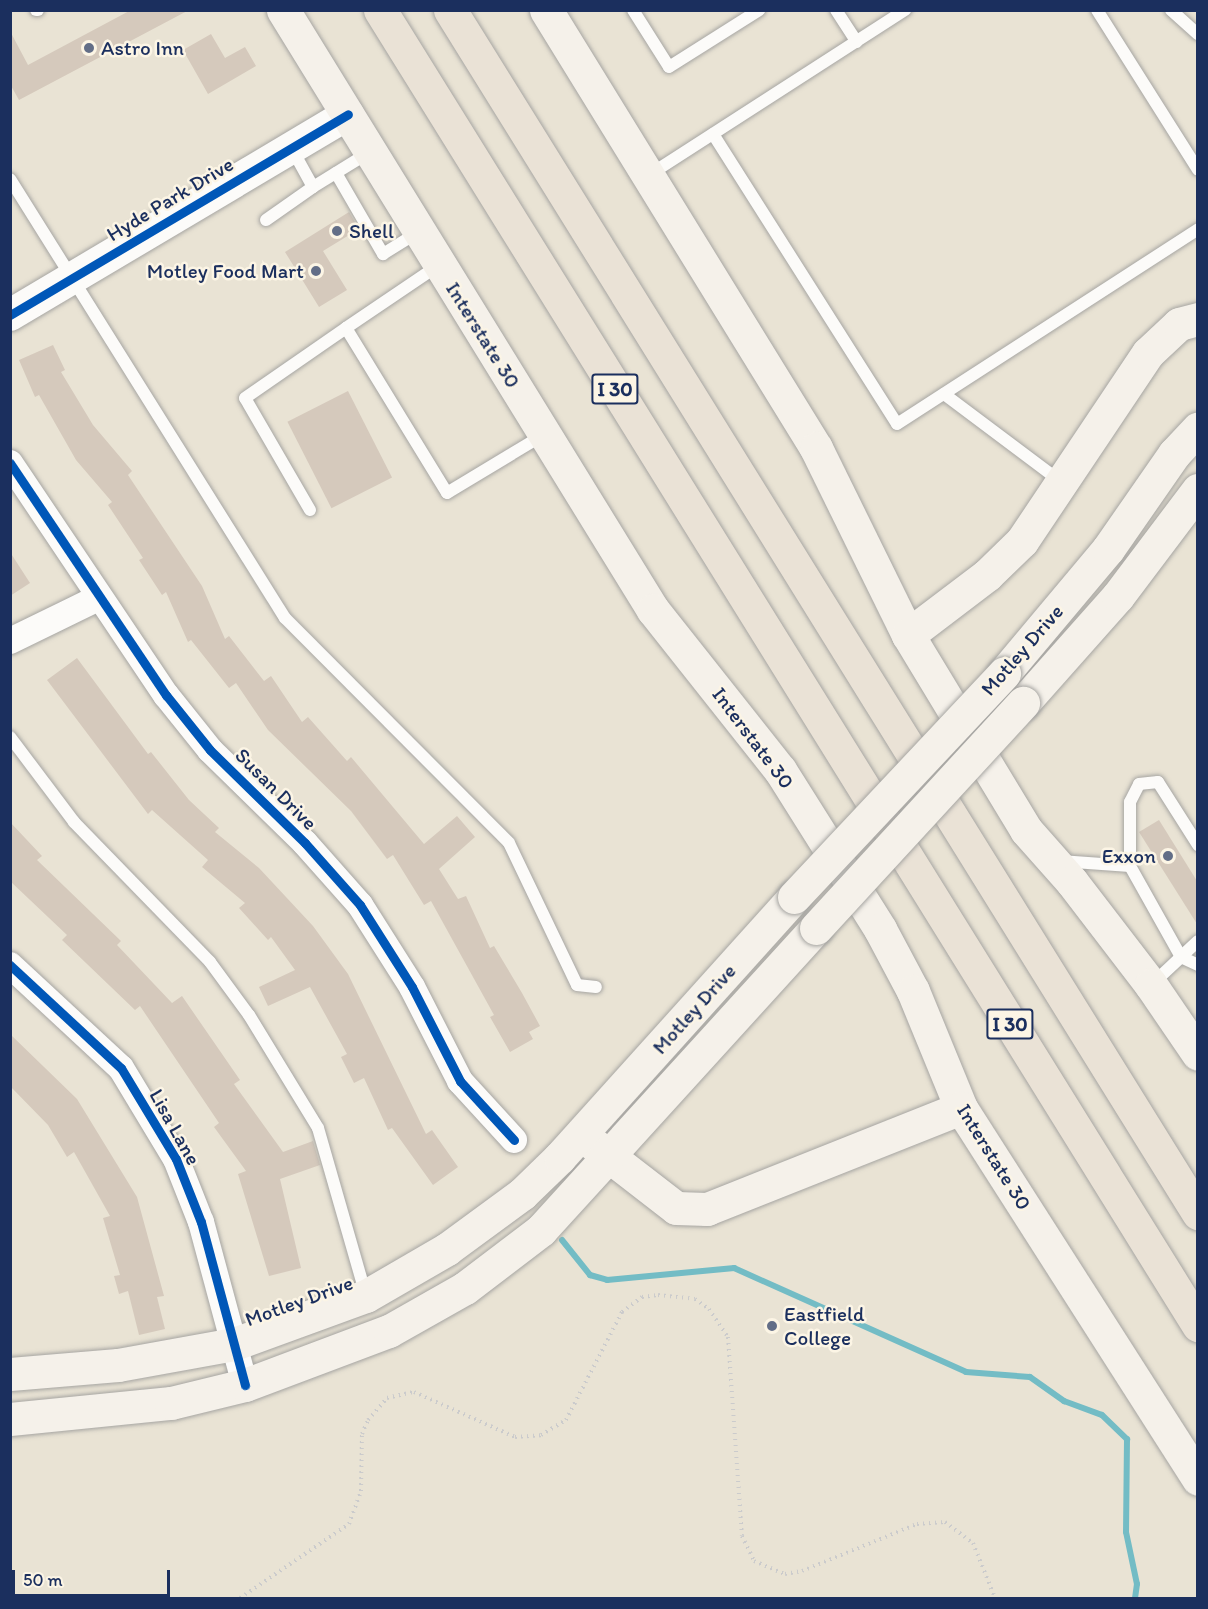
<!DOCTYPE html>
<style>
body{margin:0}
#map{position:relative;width:1208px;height:1609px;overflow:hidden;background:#e9e3d4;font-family:Itim,sans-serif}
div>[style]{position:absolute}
.stream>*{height:6px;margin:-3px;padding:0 3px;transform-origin:3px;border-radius:3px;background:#73bcc5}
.building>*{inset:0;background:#d5c9bc;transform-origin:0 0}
.path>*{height:4px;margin-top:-2px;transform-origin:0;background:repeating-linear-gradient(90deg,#cbcbcc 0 1.5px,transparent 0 6px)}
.roads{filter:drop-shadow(0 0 2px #a6a5a2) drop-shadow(0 0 2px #a6a5a2)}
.service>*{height:12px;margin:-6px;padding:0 6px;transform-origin:6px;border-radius:6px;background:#fcfbf9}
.minor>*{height:26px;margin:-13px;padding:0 13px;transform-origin:13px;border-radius:13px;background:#fcfbf9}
.tertiary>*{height:32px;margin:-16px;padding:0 16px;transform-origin:16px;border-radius:16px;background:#fcfbf9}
.secondary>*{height:33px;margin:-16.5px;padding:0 16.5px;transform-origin:16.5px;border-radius:16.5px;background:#f5f1ea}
.motorway>*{height:33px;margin:-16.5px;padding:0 16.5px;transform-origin:16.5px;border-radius:16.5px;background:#eae2d6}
.bridges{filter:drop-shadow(0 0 2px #a6a5a2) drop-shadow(0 0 2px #a6a5a2)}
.secondary-bridge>*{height:33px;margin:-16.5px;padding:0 16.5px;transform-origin:16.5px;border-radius:16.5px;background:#f5f1ea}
.cycleway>*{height:9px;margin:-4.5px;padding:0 4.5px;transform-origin:4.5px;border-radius:4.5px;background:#0057b8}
.dots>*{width:16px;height:16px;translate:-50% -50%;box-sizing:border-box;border:3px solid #fcf5e5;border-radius:50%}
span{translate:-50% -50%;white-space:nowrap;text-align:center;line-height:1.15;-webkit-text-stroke:5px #fcf5e5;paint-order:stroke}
.shield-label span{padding:2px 4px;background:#fcf5e5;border:2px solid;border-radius:4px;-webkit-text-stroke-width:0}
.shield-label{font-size:20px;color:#1b2f5e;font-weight:700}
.poi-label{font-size:21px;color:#1b2f5e}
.left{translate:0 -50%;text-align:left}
.right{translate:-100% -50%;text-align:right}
.street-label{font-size:21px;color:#1b2f5e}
.frame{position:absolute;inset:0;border:12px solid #1b2f5e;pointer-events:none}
.scale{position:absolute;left:12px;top:1570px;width:158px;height:27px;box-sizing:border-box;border:3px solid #1b2f5e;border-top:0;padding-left:8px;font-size:18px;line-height:21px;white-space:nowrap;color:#1b2f5e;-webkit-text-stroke:4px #fcf5e5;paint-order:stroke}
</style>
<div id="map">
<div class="stream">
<div style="left:562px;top:1240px;width:45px;rotate:51.3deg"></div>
<div style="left:590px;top:1275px;width:18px;rotate:16deg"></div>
<div style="left:607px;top:1280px;width:128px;rotate:-5.4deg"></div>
<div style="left:734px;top:1268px;width:254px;rotate:24.1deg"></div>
<div style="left:966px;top:1372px;width:64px;rotate:4.5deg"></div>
<div style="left:1030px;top:1377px;width:42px;rotate:35.2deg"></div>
<div style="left:1064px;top:1401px;width:40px;rotate:20.2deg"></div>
<div style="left:1102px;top:1415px;width:35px;rotate:44deg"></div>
<div style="left:1127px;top:1439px;width:93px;rotate:90.6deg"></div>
<div style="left:1126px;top:1532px;width:53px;rotate:78.1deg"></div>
<div style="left:1137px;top:1584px;width:14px;rotate:98deg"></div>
</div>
<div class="building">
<div style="clip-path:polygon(131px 10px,189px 10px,19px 100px,10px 84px,10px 31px,28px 65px)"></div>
<div style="clip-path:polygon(211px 34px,225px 58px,245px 47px,256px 66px,208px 94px,183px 50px)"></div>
<div style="clip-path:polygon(349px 212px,359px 229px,323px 251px,347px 290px,319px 307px,285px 252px)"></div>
<div style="clip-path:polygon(53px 345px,65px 370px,61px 372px,93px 425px,132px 471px,128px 475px,202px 586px,225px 639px,229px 636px,264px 681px,271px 676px,302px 722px,308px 717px,347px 761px,351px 757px,424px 844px,457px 816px,475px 837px,439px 869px,458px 899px,466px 896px,490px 948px,494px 946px,522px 993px,540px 1026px,529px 1032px,533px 1039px,510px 1052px,490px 1017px,494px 1015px,431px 901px,424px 905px,393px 855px,387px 859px,351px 811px,268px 730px,236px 683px,229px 688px,191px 640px,188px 642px,166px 592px,162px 595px,139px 560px,143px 558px,108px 505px,112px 502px,76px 460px,39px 395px,35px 397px,19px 360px)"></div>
<div style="left:348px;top:391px;width:97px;height:68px;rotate:63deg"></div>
<div style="clip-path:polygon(10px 552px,30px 583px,10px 596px)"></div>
<div style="clip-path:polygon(77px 658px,148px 754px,151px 752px,189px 800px,219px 828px,215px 832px,259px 868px,313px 926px,348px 974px,426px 1134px,432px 1130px,458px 1167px,433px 1185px,392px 1128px,388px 1130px,364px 1078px,354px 1083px,341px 1057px,347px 1054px,310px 987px,268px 1006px,259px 987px,295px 970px,271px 937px,268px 940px,239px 908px,245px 903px,202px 867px,208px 860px,152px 810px,148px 814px,47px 680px)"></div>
<div style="clip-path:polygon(1159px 820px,1197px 881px,1197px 924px,1139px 832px)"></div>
<div style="clip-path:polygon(10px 822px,42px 856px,37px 860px,121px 941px,117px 945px,172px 1003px,182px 996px,240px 1080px,234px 1084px,283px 1152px,313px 1141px,320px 1165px,280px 1179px,301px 1268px,269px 1276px,238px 1174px,246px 1171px,214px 1127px,219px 1123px,140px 1006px,135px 1010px,62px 940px,67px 935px,10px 881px)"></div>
<div style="clip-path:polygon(10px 1034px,77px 1099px,137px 1197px,164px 1296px,157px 1297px,165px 1329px,139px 1335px,128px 1291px,119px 1294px,114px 1276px,120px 1275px,103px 1218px,110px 1216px,74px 1152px,67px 1157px,48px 1125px,10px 1086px)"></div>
</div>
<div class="path">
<div style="left:240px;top:1598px;width:132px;rotate:-34.2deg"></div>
<div style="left:349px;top:1524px;width:35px;rotate:-70deg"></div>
<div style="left:361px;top:1491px;width:57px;rotate:-89deg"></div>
<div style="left:362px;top:1434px;width:15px;rotate:-67deg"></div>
<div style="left:368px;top:1420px;width:29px;rotate:-49deg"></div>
<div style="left:387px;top:1398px;width:28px;rotate:-13deg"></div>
<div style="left:414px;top:1392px;width:111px;rotate:24deg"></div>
<div style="left:515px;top:1437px;width:26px;rotate:-4deg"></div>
<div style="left:541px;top:1435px;width:29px;rotate:-31deg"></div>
<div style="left:566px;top:1420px;width:122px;rotate:-62.6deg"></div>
<div style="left:622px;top:1312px;width:25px;rotate:-37deg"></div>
<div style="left:642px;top:1297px;width:16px;rotate:-7deg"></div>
<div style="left:658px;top:1295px;width:37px;rotate:6deg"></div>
<div style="left:695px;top:1299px;width:17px;rotate:36deg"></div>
<div style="left:709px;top:1309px;width:34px;rotate:56deg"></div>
<div style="left:728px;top:1337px;width:199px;rotate:86deg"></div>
<div style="left:742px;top:1536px;width:28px;rotate:64deg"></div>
<div style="left:754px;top:1561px;width:34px;rotate:23deg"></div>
<div style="left:785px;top:1574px;width:17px;rotate:-10deg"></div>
<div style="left:802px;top:1571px;width:124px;rotate:-22.2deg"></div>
<div style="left:917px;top:1524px;width:28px;rotate:-4deg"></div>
<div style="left:945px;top:1522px;width:35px;rotate:37deg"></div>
<div style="left:973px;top:1543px;width:59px;rotate:68.2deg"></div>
</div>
<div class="roads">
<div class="service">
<div style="left:36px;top:10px;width:2px"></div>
<div style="left:633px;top:10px;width:67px;rotate:57.7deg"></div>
<div style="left:669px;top:67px;width:107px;rotate:-32.3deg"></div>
<div style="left:836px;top:10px;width:38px;rotate:57deg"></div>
<div style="left:1097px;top:10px;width:189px;rotate:57.7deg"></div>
<div style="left:1171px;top:10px;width:36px;rotate:42deg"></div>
<div style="left:713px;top:134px;width:343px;rotate:57.6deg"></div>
<div style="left:897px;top:424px;width:359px;rotate:-32.9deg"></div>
<div style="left:336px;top:173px;width:94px;rotate:59.9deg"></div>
<div style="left:383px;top:254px;width:44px;rotate:-31.9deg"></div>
<div style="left:649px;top:175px;width:305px;rotate:-32.8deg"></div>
<div style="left:10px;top:179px;width:518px;rotate:57.94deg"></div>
<div style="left:285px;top:618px;width:317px;rotate:45.1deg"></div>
<div style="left:509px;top:843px;width:157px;rotate:64.4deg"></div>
<div style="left:577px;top:985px;width:19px;rotate:6deg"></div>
<div style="left:313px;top:187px;width:65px;rotate:-31.7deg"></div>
<div style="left:266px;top:220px;width:57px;rotate:-35.1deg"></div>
<div style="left:313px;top:187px;width:43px;rotate:-118.9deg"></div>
<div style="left:439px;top:265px;width:112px;rotate:145.9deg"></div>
<div style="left:346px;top:328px;width:193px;rotate:58.5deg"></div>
<div style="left:447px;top:493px;width:112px;rotate:-31.1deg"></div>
<div style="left:944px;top:394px;width:145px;rotate:36.9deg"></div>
<div style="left:310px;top:510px;width:129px;rotate:-120.1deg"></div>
<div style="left:245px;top:398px;width:123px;rotate:-34.7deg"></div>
<div style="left:10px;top:737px;width:106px;rotate:53deg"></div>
<div style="left:74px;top:822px;width:195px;rotate:45.8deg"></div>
<div style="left:210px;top:962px;width:66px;rotate:53.7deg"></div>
<div style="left:249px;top:1015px;width:132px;rotate:58.6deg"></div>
<div style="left:318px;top:1128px;width:174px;rotate:74deg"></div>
<div style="left:1060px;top:861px;width:70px;rotate:4.1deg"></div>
<div style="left:1130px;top:866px;width:104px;rotate:60.7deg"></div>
<div style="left:1181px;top:957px;width:40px;rotate:137deg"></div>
<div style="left:1130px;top:866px;width:64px;rotate:-90deg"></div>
<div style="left:1130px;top:802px;width:20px;rotate:-63deg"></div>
<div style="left:1139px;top:784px;width:19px;rotate:-6deg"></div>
<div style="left:1158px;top:782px;width:75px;rotate:57.6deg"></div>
<div style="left:1198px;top:941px;width:23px;rotate:137deg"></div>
<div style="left:1181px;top:957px;width:19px;rotate:25deg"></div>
</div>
<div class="minor">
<div style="left:10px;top:463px;width:280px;rotate:56.1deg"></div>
<div style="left:166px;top:695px;width:70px;rotate:51.3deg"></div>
<div style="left:210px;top:750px;width:133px;rotate:44.4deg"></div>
<div style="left:305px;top:843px;width:83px;rotate:48.4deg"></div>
<div style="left:360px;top:905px;width:97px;rotate:57.6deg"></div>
<div style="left:412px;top:987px;width:106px;rotate:62.9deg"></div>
<div style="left:460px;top:1081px;width:80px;rotate:47.5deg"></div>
<div style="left:10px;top:641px;width:98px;rotate:-26deg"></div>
<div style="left:10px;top:965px;width:151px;rotate:42.9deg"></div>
<div style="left:121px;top:1068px;width:106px;rotate:58.9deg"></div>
<div style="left:176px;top:1159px;width:68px;rotate:68.4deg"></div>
<div style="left:201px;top:1222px;width:169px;rotate:74.9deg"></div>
</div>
<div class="tertiary">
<div style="left:10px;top:315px;width:393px;rotate:-30.7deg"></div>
</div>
<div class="secondary">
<div style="left:283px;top:10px;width:705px;rotate:58.34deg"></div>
<div style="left:653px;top:610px;width:204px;rotate:51.6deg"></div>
<div style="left:780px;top:770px;width:188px;rotate:57.8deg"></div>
<div style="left:880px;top:929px;width:70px;rotate:62deg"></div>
<div style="left:913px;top:991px;width:126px;rotate:67.7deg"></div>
<div style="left:961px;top:1108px;width:440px;rotate:57.4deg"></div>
<div style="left:546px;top:10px;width:515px;rotate:58.35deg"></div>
<div style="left:816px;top:448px;width:208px;rotate:63.8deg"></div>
<div style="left:908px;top:635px;width:228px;rotate:58.8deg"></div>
<div style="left:1026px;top:830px;width:69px;rotate:48.5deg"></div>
<div style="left:1072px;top:882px;width:130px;rotate:52.5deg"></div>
<div style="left:1151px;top:985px;width:83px;rotate:55.7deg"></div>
<div style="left:908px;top:635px;width:99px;rotate:-37.2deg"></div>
<div style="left:987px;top:575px;width:49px;rotate:-44.2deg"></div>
<div style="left:1022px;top:541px;width:226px;rotate:-56.2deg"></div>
<div style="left:1148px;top:353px;width:42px;rotate:-43.1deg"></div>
<div style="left:1179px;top:324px;width:20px;rotate:-15deg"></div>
<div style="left:1004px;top:673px;width:162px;rotate:-50deg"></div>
<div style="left:1108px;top:549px;width:116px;rotate:-55.2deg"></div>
<div style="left:1174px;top:454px;width:35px;rotate:-47deg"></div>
<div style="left:1023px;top:703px;width:143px;rotate:-48.4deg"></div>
<div style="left:1118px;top:596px;width:133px;rotate:-53deg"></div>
<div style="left:592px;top:1143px;width:106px;rotate:37.7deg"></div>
<div style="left:676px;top:1208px;width:31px;rotate:2deg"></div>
<div style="left:707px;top:1209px;width:273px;rotate:-21.7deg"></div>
<div style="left:10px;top:1374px;width:108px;rotate:-4.8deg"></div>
<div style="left:118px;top:1365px;width:118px;rotate:-10.3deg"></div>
<div style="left:234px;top:1344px;width:140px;rotate:-20deg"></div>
<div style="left:366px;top:1296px;width:94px;rotate:-30.1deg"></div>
<div style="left:447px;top:1249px;width:93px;rotate:-36.3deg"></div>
<div style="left:522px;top:1194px;width:53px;rotate:-44.2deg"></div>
<div style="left:560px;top:1157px;width:350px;rotate:-48deg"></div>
<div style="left:10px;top:1419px;width:162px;rotate:-5.7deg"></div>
<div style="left:171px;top:1403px;width:76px;rotate:-13.7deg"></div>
<div style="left:245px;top:1385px;width:154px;rotate:-20.6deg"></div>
<div style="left:389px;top:1331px;width:87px;rotate:-29.5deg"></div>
<div style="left:465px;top:1288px;width:96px;rotate:-37.3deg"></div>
<div style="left:541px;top:1230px;width:408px;rotate:-47.7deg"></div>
</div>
<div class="motorway">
<div style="left:380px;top:10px;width:1549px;rotate:58.12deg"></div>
<div style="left:450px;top:10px;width:1417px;rotate:58.13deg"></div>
</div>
</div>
<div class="bridges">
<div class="secondary-bridge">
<div style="left:794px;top:897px;width:307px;rotate:-46.8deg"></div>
<div style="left:816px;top:928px;width:306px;rotate:-47.4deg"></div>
</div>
</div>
<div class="cycleway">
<div style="left:10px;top:315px;width:393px;rotate:-30.7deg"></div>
<div style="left:10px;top:463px;width:280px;rotate:56.1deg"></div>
<div style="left:166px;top:695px;width:70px;rotate:51.3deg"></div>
<div style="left:210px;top:750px;width:133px;rotate:44.4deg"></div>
<div style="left:305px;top:843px;width:83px;rotate:48.4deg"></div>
<div style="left:360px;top:905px;width:97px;rotate:57.6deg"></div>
<div style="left:412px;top:987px;width:106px;rotate:62.9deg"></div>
<div style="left:460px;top:1081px;width:80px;rotate:47.5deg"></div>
<div style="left:10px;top:965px;width:151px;rotate:42.9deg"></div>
<div style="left:121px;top:1068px;width:106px;rotate:58.9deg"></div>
<div style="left:176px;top:1159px;width:68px;rotate:68.4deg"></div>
<div style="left:201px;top:1222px;width:169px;rotate:74.9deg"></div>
</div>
<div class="dots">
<div style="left:89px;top:48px;background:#636e87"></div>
<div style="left:337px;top:231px;background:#636e87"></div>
<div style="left:316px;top:271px;background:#636e87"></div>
<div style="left:1168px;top:856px;background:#636e87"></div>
<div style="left:772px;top:1326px;background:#636e87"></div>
</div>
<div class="shield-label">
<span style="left:615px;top:389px">I 30</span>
<span style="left:1010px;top:1024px">I 30</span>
</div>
<div class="poi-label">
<span class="left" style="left:101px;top:48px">Astro Inn</span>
<span class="left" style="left:349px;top:231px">Shell</span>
<span class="right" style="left:304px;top:271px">Motley Food Mart</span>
<span class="right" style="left:1156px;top:856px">Exxon</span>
<span class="left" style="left:784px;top:1326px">Eastfield<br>College</span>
</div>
<div class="street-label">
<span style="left:170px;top:199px;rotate:-31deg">Hyde Park Drive</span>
<span style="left:483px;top:335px;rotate:58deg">Interstate 30</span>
<span style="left:1022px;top:650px;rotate:-49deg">Motley Drive</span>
<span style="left:753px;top:738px;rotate:53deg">Interstate 30</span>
<span style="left:276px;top:789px;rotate:45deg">Susan Drive</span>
<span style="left:694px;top:1009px;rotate:-48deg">Motley Drive</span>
<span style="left:175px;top:1127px;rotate:61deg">Lisa Lane</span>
<span style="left:994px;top:1157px;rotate:58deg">Interstate 30</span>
<span style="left:299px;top:1301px;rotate:-20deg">Motley Drive</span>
</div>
<div class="frame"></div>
<div class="scale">50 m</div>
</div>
